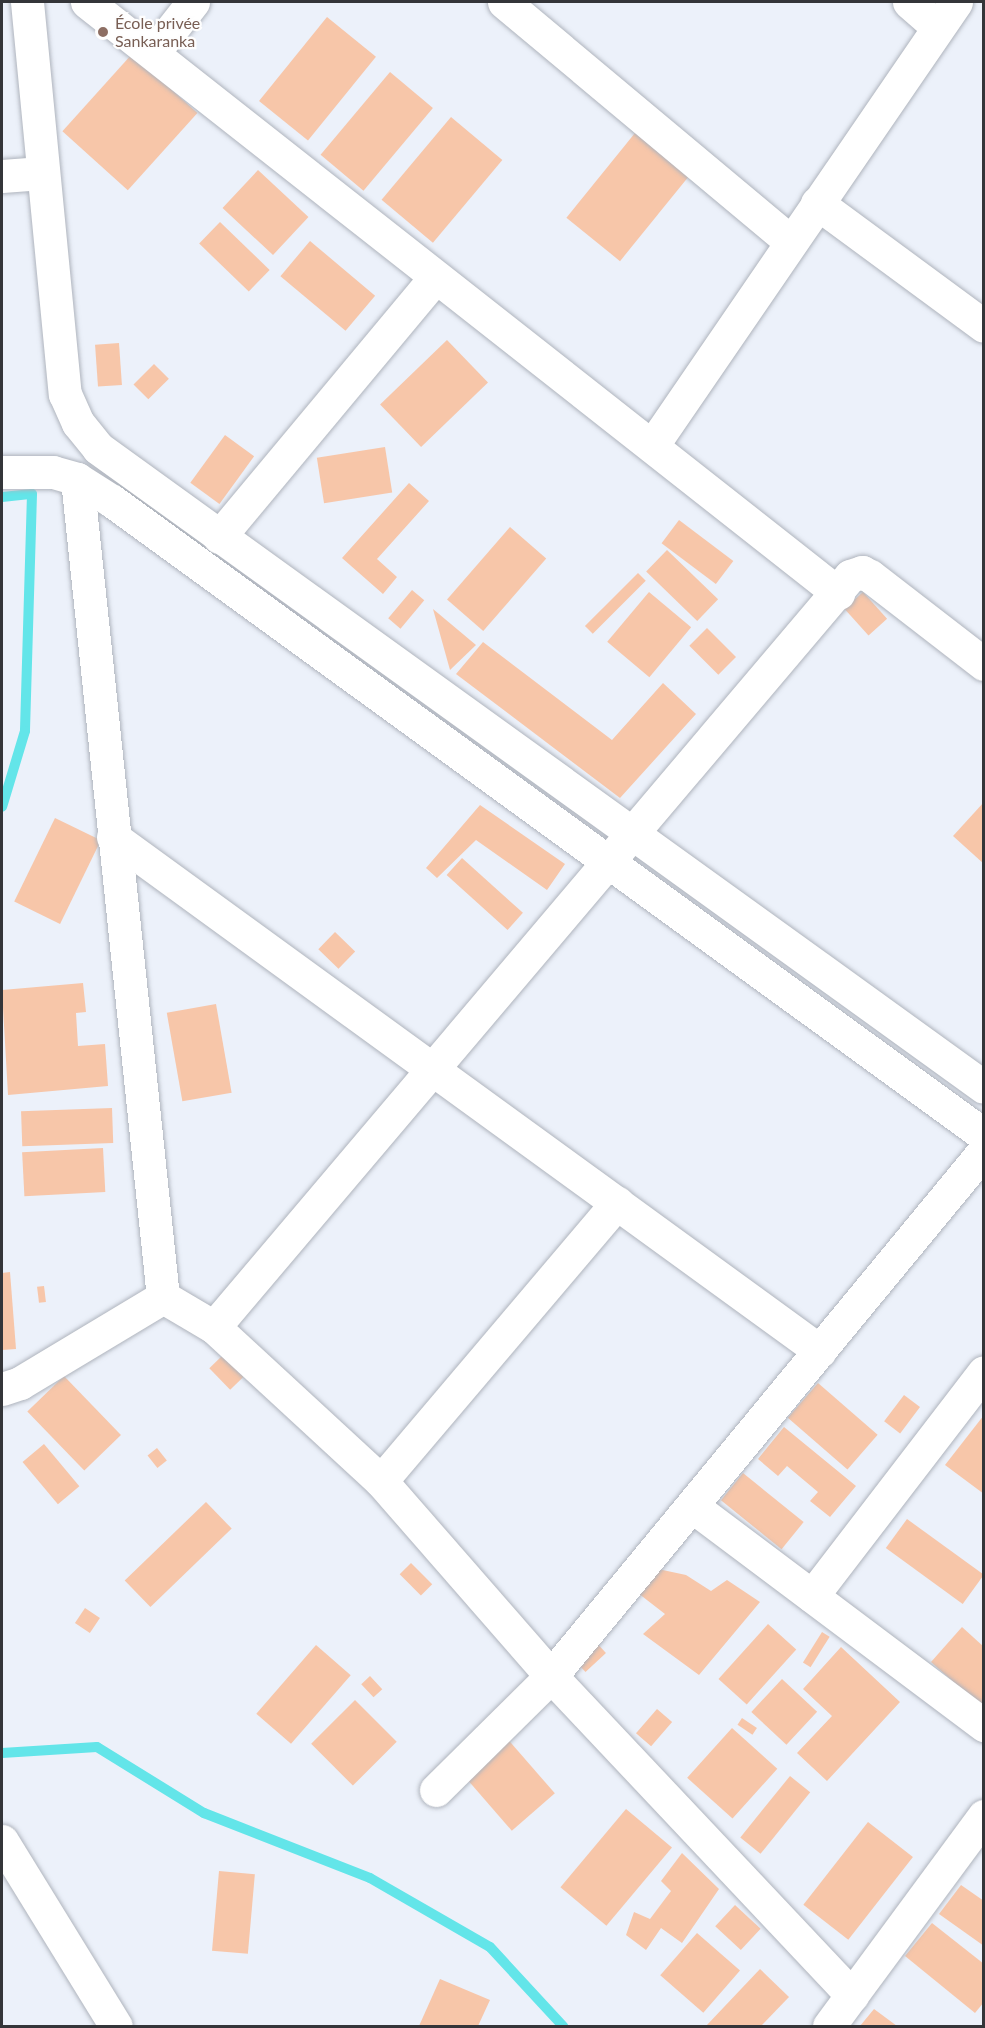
<!DOCTYPE html>
<meta charset="utf-8">
<style>
body{margin:0}
#map{position:relative;width:985px;height:2028px;overflow:hidden;background:#ecf1fa;font-family:Lato,sans-serif}
div>[style]{position:absolute}
.stream>*{height:10px;margin:-5px;padding:0 5px;transform-origin:5px;border-radius:5px;background:#63e5e9}
.building>*{inset:0;background:#f7c6a9;transform-origin:0 0}
.roads{filter:drop-shadow(0 0 2px #afb4bd) drop-shadow(0 0 2px #afb4bd)}
.minor>*{height:33px;margin:-16.5px;padding:0 16.5px;transform-origin:16.5px;border-radius:16.5px;background:#fff}
.dots>*{width:16px;height:16px;translate:-50% -50%;box-sizing:border-box;border:3px solid #fefefe;border-radius:50%}
span{translate:-50% -50%;white-space:nowrap;text-align:center;line-height:1.15;-webkit-text-stroke:4.5px #fefefe;paint-order:stroke}
.education-label{font-size:16px;color:#785e54}
.left{translate:0 -50%;text-align:left}
.frame{position:absolute;inset:0;border:3px solid #343539;pointer-events:none}
</style>
<div id="map">
<div class="stream">
<div style="left:2px;top:497px;width:30px;rotate:-6deg"></div>
<div style="left:32px;top:494px;width:237px;rotate:91.7deg"></div>
<div style="left:25px;top:731px;width:79px;rotate:106.8deg"></div>
<div style="left:2px;top:1753px;width:95px;rotate:-3.6deg"></div>
<div style="left:97px;top:1747px;width:126px;rotate:31.7deg"></div>
<div style="left:204px;top:1813px;width:178px;rotate:21.4deg"></div>
<div style="left:370px;top:1878px;width:138px;rotate:29.9deg"></div>
<div style="left:490px;top:1947px;width:108px;rotate:47.3deg"></div>
</div>
<div class="building">
<div style="left:327px;top:17px;width:63px;height:108px;rotate:39deg"></div>
<div style="left:132px;top:54px;width:88px;height:104px;rotate:42deg"></div>
<div style="left:390px;top:72px;width:56px;height:108px;rotate:40deg"></div>
<div style="left:451px;top:117px;width:67px;height:108px;rotate:40deg"></div>
<div style="left:635px;top:133px;width:69px;height:109px;rotate:39deg"></div>
<div style="left:258px;top:170px;width:69px;height:52px;rotate:43deg"></div>
<div style="left:220px;top:222px;width:69px;height:30px;rotate:44deg"></div>
<div style="left:310px;top:241px;width:85px;height:46px;rotate:40deg"></div>
<div style="left:447px;top:340px;width:59px;height:93px;rotate:46deg"></div>
<div style="left:119px;top:343px;width:42px;height:24px;rotate:86deg"></div>
<div style="left:154px;top:364px;width:21px;height:29px;rotate:45deg"></div>
<div style="left:225px;top:435px;width:36px;height:59px;rotate:36deg"></div>
<div style="left:385px;top:447px;width:46px;height:69px;rotate:81deg"></div>
<div style="clip-path:polygon(409px 483px,429px 501px,377px 559px,397px 577px,383px 594px,342px 558px)"></div>
<div style="left:679px;top:520px;width:68px;height:29px;rotate:37deg"></div>
<div style="left:510px;top:527px;width:48px;height:96px;rotate:41deg"></div>
<div style="left:667px;top:550px;width:71px;height:30px;rotate:44deg"></div>
<div style="left:638px;top:573px;width:11px;height:75px;rotate:45deg"></div>
<div style="left:412px;top:590px;width:16px;height:37px;rotate:40deg"></div>
<div style="left:649px;top:592px;width:55px;height:65px;rotate:40deg"></div>
<div style="left:863px;top:592px;width:36px;height:25px;rotate:48deg"></div>
<div style="clip-path:polygon(433px 609px,476px 645px,450px 670px)"></div>
<div style="left:707px;top:628px;width:41px;height:25px;rotate:45deg"></div>
<div style="clip-path:polygon(483px 642px,612px 740px,663px 683px,696px 714px,620px 798px,456px 674px)"></div>
<div style="clip-path:polygon(984px 802px,984px 864px,953px 836px)"></div>
<div style="clip-path:polygon(480px 805px,565px 864px,547px 890px,476px 840px,437px 878px,426px 868px)"></div>
<div style="left:55px;top:818px;width:51px;height:93px;rotate:26deg"></div>
<div style="left:462px;top:858px;width:82px;height:23px;rotate:42deg"></div>
<div style="left:335px;top:932px;width:28px;height:24px;rotate:44deg"></div>
<div style="clip-path:polygon(83px 983px,86px 1012px,76px 1013px,78px 1046px,105px 1044px,108px 1086px,8px 1095px,2px 990px)"></div>
<div style="left:216px;top:1004px;width:90px;height:50px;rotate:80deg"></div>
<div style="left:112px;top:1108px;width:35px;height:91px;rotate:88deg"></div>
<div style="left:103px;top:1148px;width:44px;height:81px;rotate:87deg"></div>
<div style="clip-path:polygon(10px 1272px,16px 1349px,2px 1350px,2px 1273px)"></div>
<div style="left:44px;top:1286px;width:16px;height:7px;rotate:83deg"></div>
<div style="left:223px;top:1355px;width:30px;height:19px;rotate:46deg"></div>
<div style="left:64px;top:1376px;width:82px;height:51px;rotate:46deg"></div>
<div style="left:818px;top:1383px;width:79px;height:46px;rotate:41deg"></div>
<div style="left:904px;top:1395px;width:20px;height:33px;rotate:37deg"></div>
<div style="clip-path:polygon(984px 1415px,984px 1494px,945px 1465px)"></div>
<div style="clip-path:polygon(784px 1427px,856px 1486px,830px 1517px,810px 1501px,818px 1492px,787px 1466px,778px 1476px,758px 1459px)"></div>
<div style="left:44px;top:1444px;width:55px;height:28px;rotate:50deg"></div>
<div style="left:157px;top:1448px;width:16px;height:12px;rotate:52deg"></div>
<div style="left:743px;top:1473px;width:78px;height:35px;rotate:39deg"></div>
<div style="left:206px;top:1502px;width:37px;height:113px;rotate:46deg"></div>
<div style="left:907px;top:1519px;width:95px;height:36px;rotate:36deg"></div>
<div style="left:411px;top:1563px;width:30px;height:16px;rotate:45deg"></div>
<div style="clip-path:polygon(644px 1566px,686px 1575px,711px 1591px,727px 1580px,760px 1602px,699px 1675px,643px 1634px,665px 1614px,634px 1590px)"></div>
<div style="left:85px;top:1608px;width:18px;height:18px;rotate:34deg"></div>
<div style="left:768px;top:1624px;width:38px;height:74px;rotate:42deg"></div>
<div style="clip-path:polygon(962px 1627px,984px 1647px,984px 1709px,931px 1662px)"></div>
<div style="left:822px;top:1632px;width:9px;height:36px;rotate:32deg"></div>
<div style="left:593px;top:1639px;width:19px;height:28px;rotate:47deg"></div>
<div style="left:316px;top:1645px;width:46px;height:91px;rotate:41deg"></div>
<div style="clip-path:polygon(841px 1647px,900px 1702px,827px 1781px,797px 1753px,832px 1716px,803px 1689px)"></div>
<div style="left:370px;top:1676px;width:18px;height:12px;rotate:47deg"></div>
<div style="left:782px;top:1679px;width:48px;height:45px;rotate:43deg"></div>
<div style="left:355px;top:1700px;width:59px;height:62px;rotate:45deg"></div>
<div style="left:657px;top:1709px;width:20px;height:32px;rotate:41deg"></div>
<div style="left:742px;top:1718px;width:18px;height:8px;rotate:34deg"></div>
<div style="left:732px;top:1728px;width:61px;height:67px;rotate:42deg"></div>
<div style="left:505px;top:1736px;width:76px;height:57px;rotate:49deg"></div>
<div style="left:790px;top:1776px;width:26px;height:79px;rotate:39deg"></div>
<div style="left:626px;top:1809px;width:60px;height:102px;rotate:40deg"></div>
<div style="left:868px;top:1822px;width:57px;height:105px;rotate:38deg"></div>
<div style="clip-path:polygon(682px 1853px,719px 1889px,682px 1943px,661px 1928px,646px 1950px,626px 1935px,634px 1912px,650px 1919px,671px 1891px,661px 1881px)"></div>
<div style="left:219px;top:1871px;width:36px;height:80px;rotate:5deg"></div>
<div style="clip-path:polygon(961px 1885px,984px 1901px,984px 1946px,939px 1914px)"></div>
<div style="left:735px;top:1905px;width:35px;height:29px;rotate:43deg"></div>
<div style="clip-path:polygon(932px 1923px,984px 1964px,984px 2002px,975px 2013px,905px 1956px)"></div>
<div style="left:697px;top:1933px;width:57px;height:56px;rotate:41deg"></div>
<div style="clip-path:polygon(760px 1969px,789px 1997px,761px 2026px,706px 2026px)"></div>
<div style="clip-path:polygon(440px 1979px,490px 2000px,478px 2026px,419px 2026px)"></div>
<div style="clip-path:polygon(874px 2009px,897px 2026px,860px 2026px)"></div>
</div>
<div class="roads">
<div class="minor">
<div style="left:27px;top:2px;width:394px;rotate:84.5deg"></div>
<div style="left:65px;top:394px;width:32px;rotate:66deg"></div>
<div style="left:78px;top:423px;width:32px;rotate:51deg"></div>
<div style="left:98px;top:448px;width:1092px;rotate:35.8deg"></div>
<div style="left:87px;top:2px;width:956px;rotate:38.2deg"></div>
<div style="left:504px;top:2px;width:374px;rotate:39.9deg"></div>
<div style="left:909px;top:2px;width:38px;rotate:41deg"></div>
<div style="left:153px;top:53px;width:65px;rotate:-51.9deg"></div>
<div style="left:2px;top:176px;width:40px;rotate:-4.3deg"></div>
<div style="left:817px;top:203px;width:207px;rotate:36.4deg"></div>
<div style="left:652px;top:446px;width:538px;rotate:-55.6deg"></div>
<div style="left:2px;top:472px;width:51px"></div>
<div style="left:53px;top:472px;width:25px;rotate:16deg"></div>
<div style="left:77px;top:479px;width:41px;rotate:32.2deg"></div>
<div style="left:112px;top:501px;width:1078px;rotate:36.02deg"></div>
<div style="left:77px;top:479px;width:823px;rotate:84deg"></div>
<div style="left:219px;top:537px;width:337px;rotate:-50.2deg"></div>
<div style="left:113px;top:837px;width:874px;rotate:36.02deg"></div>
<div style="left:163px;top:1297px;width:59px;rotate:30.5deg"></div>
<div style="left:214px;top:1327px;width:227px;rotate:42.7deg"></div>
<div style="left:381px;top:1481px;width:259px;rotate:48.9deg"></div>
<div style="left:551px;top:1676px;width:439px;rotate:46.7deg"></div>
<div style="left:214px;top:1327px;width:984px;rotate:-49.74deg"></div>
<div style="left:850px;top:576px;width:13px;rotate:-18deg"></div>
<div style="left:862px;top:572px;width:9px;rotate:27deg"></div>
<div style="left:870px;top:576px;width:144px;rotate:37.7deg"></div>
<div style="left:2px;top:1389px;width:19px;rotate:-18deg"></div>
<div style="left:20px;top:1383px;width:167px;rotate:-31deg"></div>
<div style="left:381px;top:1481px;width:365px;rotate:-49.7deg"></div>
<div style="left:692px;top:1506px;width:365px;rotate:36.9deg"></div>
<div style="left:812px;top:1596px;width:282px;rotate:-52.5deg"></div>
<div style="left:436px;top:1790px;width:162px;rotate:-44.7deg"></div>
<div style="left:551px;top:1676px;width:681px;rotate:-50.49deg"></div>
<div style="left:2px;top:1841px;width:217px;rotate:58.4deg"></div>
<div style="left:829px;top:2026px;width:261px;rotate:-53.6deg"></div>
</div>
</div>
<div class="dots">
<div style="left:103px;top:32px;background:#8d6e63"></div>
</div>
<div class="education-label">
<span class="left" style="left:115px;top:32px">École privée<br>Sankaranka</span>
</div>
<div class="frame"></div>
</div>
